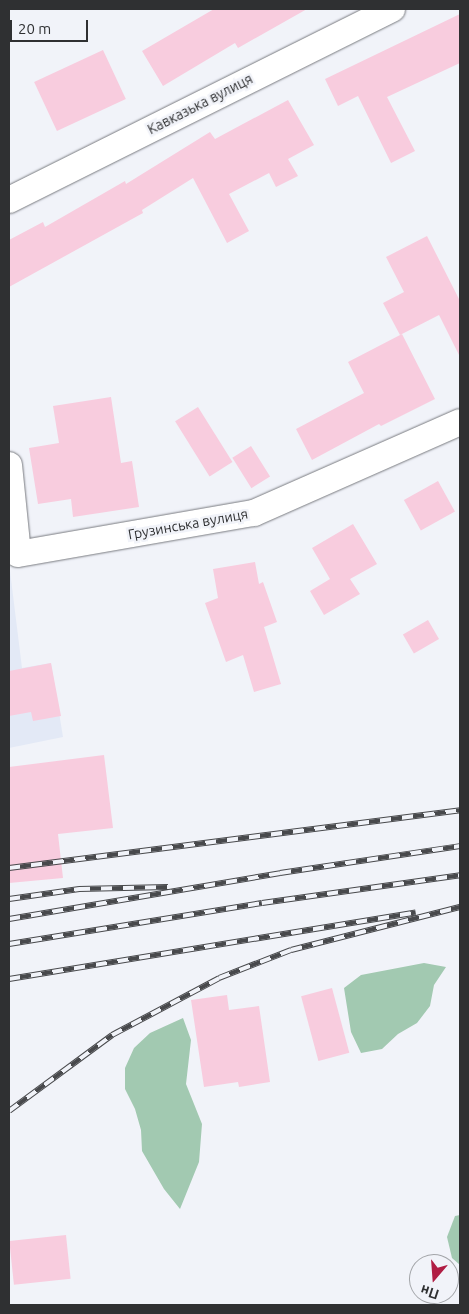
<!DOCTYPE html>
<meta charset="utf-8">
<style>
body{margin:0}
#map{position:relative;width:469px;height:1314px;overflow:hidden;background:#f1f3f9;font-family:Ubuntu,sans-serif}
div>[style]{position:absolute}
.built>*{inset:0;background:#e3e9f6}
.forest>*{inset:0;background:#a2c9b1}
.building>*{inset:0;background:#f8ccde;transform-origin:0 0}
.roads{filter:drop-shadow(0 0 1px #797b80) drop-shadow(0 0 1px #797b80)}
.minor>*{height:26px;margin:-13px;padding:0 13px;transform-origin:13px;border-radius:13px;background:#fff}
.rail>*{height:5.5px;margin-top:-2.75px;transform-origin:0;background:repeating-linear-gradient(90deg,#f1f3f9 0 11px,#48494c 0 22px);box-sizing:border-box;border-block:1px solid #48494c}
span{translate:-50% -50%;white-space:nowrap;text-align:center;line-height:1.15;-webkit-text-stroke:5px #f1f3f9;paint-order:stroke}
.street-label{font-size:14px;color:#2f3032}
.frame{position:absolute;inset:0;border:10px solid #2f3032;pointer-events:none}
.north{position:absolute;left:409px;top:1254px;width:50px;height:50px;box-sizing:border-box;background:#f1f3f9;border:1px solid #a3a5a9;border-radius:50%;rotate:198deg;font-size:14px;font-weight:700;line-height:20px;text-align:center;color:#2f3032}
.north::after{content:'';display:block;margin:auto;width:18px;height:22px;background:#b01d44;clip-path:polygon(50% 0,100% 100%,50% 72%,0 100%)}
.scale{position:absolute;left:10px;top:20px;width:78px;height:22px;box-sizing:border-box;border:2px solid #2f3032;border-top:0;padding-left:6px;font-size:15px;line-height:18px;white-space:nowrap;color:#2f3032;-webkit-text-stroke:4px #f1f3f9;paint-order:stroke}
</style>
<div id="map">
<div class="built">
<div style="clip-path:polygon(9px 563px,22px 668px,51px 663px,63px 737px,9px 748px)"></div>
</div>
<div class="forest">
<div style="clip-path:polygon(424px 963px,446px 967px,434px 985px,430px 1006px,417px 1023px,398px 1034px,382px 1049px,361px 1053px,351px 1032px,344px 988px,361px 975px)"></div>
<div style="clip-path:polygon(183px 1018px,191px 1040px,186px 1084px,202px 1124px,199px 1162px,180px 1209px,164px 1189px,142px 1151px,141px 1130px,135px 1109px,125px 1089px,125px 1068px,134px 1048px,150px 1033px)"></div>
<div style="clip-path:polygon(460px 1215px,460px 1265px,452px 1258px,447px 1237px,455px 1216px)"></div>
</div>
<div class="building">
<div style="clip-path:polygon(214px 9px,307px 9px,238px 48px,235px 43px,163px 86px,142px 51px)"></div>
<div style="clip-path:polygon(460px 14px,460px 63px,387px 97px,415px 151px,391px 163px,358px 96px,338px 106px,325px 79px)"></div>
<div style="left:103px;top:50px;width:54px;height:76px;rotate:65deg"></div>
<div style="clip-path:polygon(288px 100px,314px 145px,288px 159px,298px 176px,276px 187px,269px 173px,229px 194px,249px 231px,227px 243px,193px 178px,142px 210px,143px 213px,9px 287px,9px 240px,43px 222px,45px 227px,125px 181px,126px 184px,210px 132px,215px 139px)"></div>
<div style="clip-path:polygon(427px 236px,460px 301px,460px 357px,439px 315px,400px 335px,383px 303px,404px 292px,386px 257px)"></div>
<div style="clip-path:polygon(402px 334px,435px 399px,381px 426px,379px 424px,312px 460px,296px 429px,364px 393px,348px 362px)"></div>
<div style="clip-path:polygon(111px 397px,121px 463px,132px 461px,139px 507px,73px 517px,71px 499px,38px 504px,29px 448px,59px 443px,53px 406px)"></div>
<div style="left:198px;top:407px;width:65px;height:27px;rotate:58deg"></div>
<div style="left:251px;top:446px;width:36px;height:22px;rotate:58deg"></div>
<div style="left:438px;top:481px;width:35px;height:39px;rotate:61deg"></div>
<div style="clip-path:polygon(353px 524px,377px 564px,350px 579px,360px 594px,324px 615px,310px 591px,330px 579px,312px 548px)"></div>
<div style="clip-path:polygon(255px 562px,259px 584px,263px 582px,277px 622px,264px 627px,281px 684px,254px 692px,243px 655px,226px 662px,205px 603px,218px 598px,213px 569px)"></div>
<div style="left:428px;top:620px;width:22px;height:29px;rotate:60deg"></div>
<div style="clip-path:polygon(51px 663px,61px 716px,33px 721px,31px 712px,9px 716px,9px 671px)"></div>
<div style="clip-path:polygon(104px 755px,113px 828px,58px 834px,63px 878px,9px 883px,9px 767px)"></div>
<div style="left:332px;top:988px;width:67px;height:32px;rotate:75deg"></div>
<div style="clip-path:polygon(227px 995px,229px 1010px,259px 1006px,270px 1082px,239px 1087px,238px 1082px,204px 1087px,191px 1000px)"></div>
<div style="left:66px;top:1235px;width:44px;height:57px;rotate:84deg"></div>
</div>
<div class="roads">
<div class="minor">
<div style="left:9px;top:200px;width:428px;rotate:-26.5deg"></div>
<div style="left:9px;top:465px;width:89px;rotate:84.2deg"></div>
<div style="left:18px;top:554px;width:240px;rotate:-9.9deg"></div>
<div style="left:254px;top:513px;width:225px;rotate:-23.8deg"></div>
</div>
</div>
<div class="rail">
<div style="left:9px;top:868px;width:455px;rotate:-7.3deg"></div>
<div style="left:9px;top:899px;width:71px;rotate:-8.1deg"></div>
<div style="left:79px;top:889px;width:89px;rotate:-1.3deg"></div>
<div style="left:9px;top:919px;width:275px;rotate:-9.6deg"></div>
<div style="left:280px;top:873px;width:182px;rotate:-8.5deg"></div>
<div style="left:9px;top:944px;width:256px;rotate:-9.2deg"></div>
<div style="left:262px;top:903px;width:200px;rotate:-8deg"></div>
<div style="left:9px;top:979px;width:412px;rotate:-9.3deg"></div>
<div style="left:9px;top:1111px;width:128px;rotate:-36.4deg"></div>
<div style="left:112px;top:1035px;width:121px;rotate:-28deg"></div>
<div style="left:219px;top:978px;width:77px;rotate:-21.3deg"></div>
<div style="left:291px;top:950px;width:174px;rotate:-14.3deg"></div>
</div>
<div class="street-label">
<span style="left:200px;top:104px;rotate:-27deg">Кавказька вулиця</span>
<span style="left:188px;top:524px;rotate:-10deg">Грузинська вулиця</span>
</div>
<div class="frame"></div>
<div class="north">Пн</div>
<div class="scale">20 m</div>
</div>
